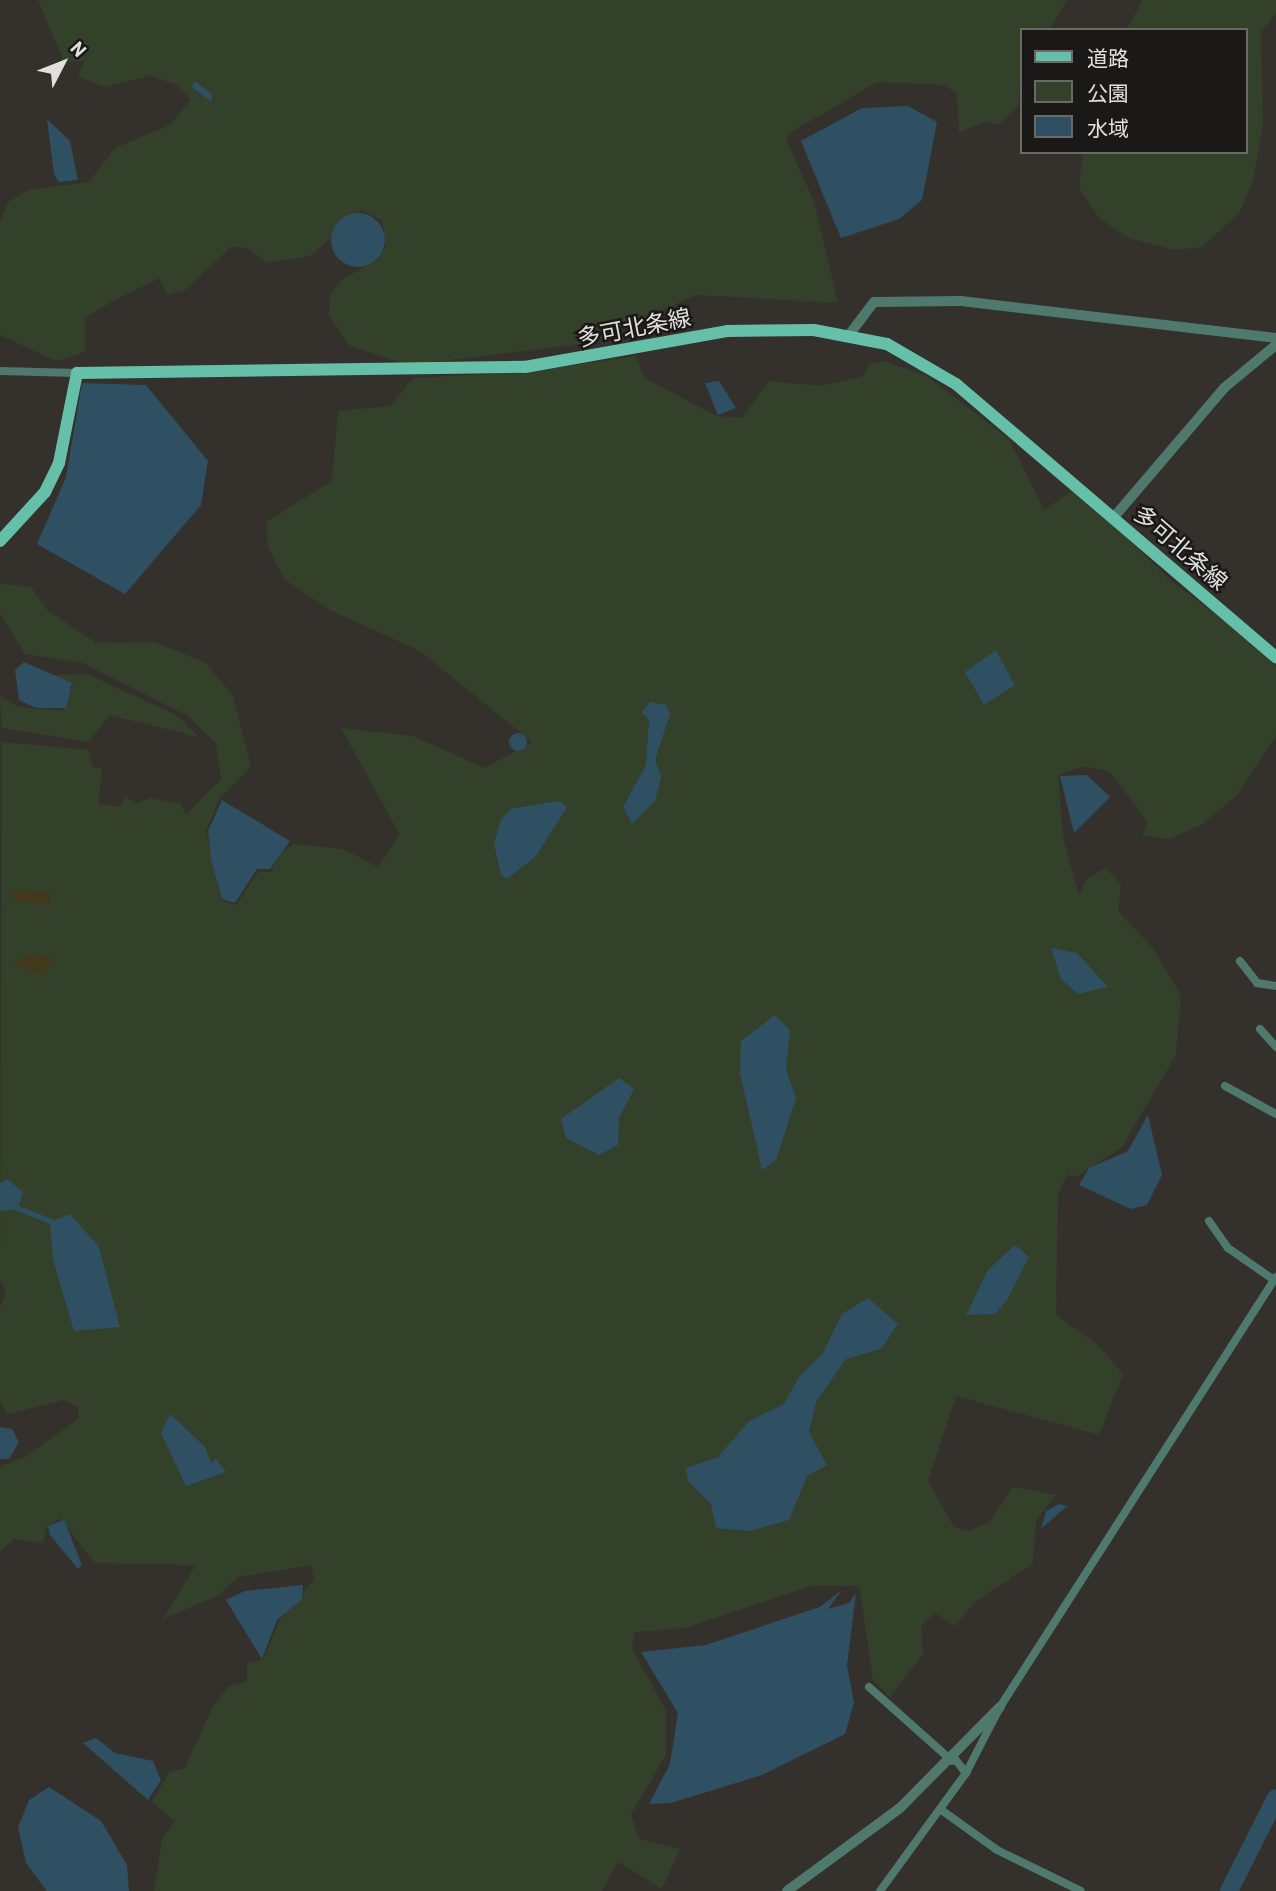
<!DOCTYPE html>
<meta charset="utf-8">
<style>
body{margin:0}
#map{position:relative;width:1276px;height:1891px;overflow:hidden;background:#34312c;font-family:Barlow,"Noto Sans JP",sans-serif}
div>[style]{position:absolute}
.green>*{inset:0;background:#33412b}
.sand>*{inset:0;background:#413919}
.water>*{inset:0;background:#2f4f62}
.round{border-radius:50%}
.river>*{height:18px;margin:-9px;padding:0 9px;transform-origin:9px;border-radius:9px;background:#2f4f62}
.minor>*{height:8px;margin:-4px;padding:0 4px;transform-origin:4px;border-radius:4px;background:#50796e}
.tertiary>*{height:10px;margin:-5px;padding:0 5px;transform-origin:5px;border-radius:5px;background:#50796e}
.primary>*{height:12px;margin:-6px;padding:0 6px;transform-origin:6px;border-radius:6px;background:#66c0a9}
span{translate:-50% -50%;white-space:nowrap;text-align:center;line-height:1.15;-webkit-text-stroke:5px #1b1917;paint-order:stroke}
.street-label{font-size:23px;color:#e2e0dd}
.legend{position:absolute;left:1020px;top:28px;width:228px;height:126px;box-sizing:border-box;background:#1b1917;border:2px solid #6b6966;margin:0;padding:9px 12px;list-style:none;font-size:21px;color:#e2e0dd}
.legend li{display:flex;align-items:center;gap:14px;height:35px}
.legend b{width:35px;border:2px solid #6b6966}
.north{position:absolute;left:28px;top:28px;width:70px;height:70px;-webkit-text-stroke:5px #1b1917;paint-order:stroke;rotate:48deg;font-size:19px;font-weight:700;line-height:28px;text-align:center;color:#e2e0dd}
.north::after{content:'';display:block;margin:auto;width:24px;height:32px;background:#e2e0dd;clip-path:polygon(50% 0,100% 100%,50% 72%,0 100%)}
</style>
<div id="map">
<div class="green">
<div style="clip-path:polygon(38px 0,1067px 0,1049px 30px,1022px 30px,1019px 104px,999px 125px,985px 121px,959px 133px,957px 93px,943px 85px,877px 82px,793px 131px,786px 140px,814px 201px,838px 303px,696px 295px,590px 343px,410px 365px,350px 346px,329px 316px,330px 296px,341px 280px,379px 259px,386px 245px,382px 220px,362px 210px,310px 256px,267px 263px,247px 248px,231px 247px,185px 290px,167px 295px,160px 278px,111px 302px,85px 318px,85px 352px,56px 361px,0 335px,0 221px,8px 202px,28px 190px,89px 182px,115px 148px,170px 125px,191px 99px,175px 84px,150px 76px,105px 87px,78px 76px,84px 61px,64px 62px)"></div>
<div style="clip-path:polygon(1143px 0,1276px 0,1276px 13px,1261px 32px,1263px 125px,1253px 180px,1240px 212px,1202px 247px,1174px 250px,1129px 238px,1100px 219px,1079px 188px,1083px 152px,1246px 152px,1246px 30px,1126px 30px)"></div>
<div style="clip-path:polygon(636px 356px,644px 378px,717px 416px,742px 418px,769px 381px,821px 386px,864px 376px,868px 365px,883px 361px,927px 376px,1009px 439px,1044px 510px,1072px 491px,1092px 504px,1171px 581px,1254px 642px,1276px 667px,1276px 735px,1237px 795px,1202px 824px,1171px 839px,1143px 836px,1147px 821px,1110px 772px,1085px 766px,1058px 775px,1063px 837px,1079px 895px,1087px 878px,1106px 868px,1121px 885px,1118px 911px,1152px 947px,1181px 995px,1176px 1055px,1122px 1147px,1076px 1177px,1067px 1175px,1058px 1195px,1056px 1315px,1097px 1344px,1123px 1374px,1099px 1435px,956px 1396px,928px 1481px,954px 1527px,969px 1531px,989px 1522px,1013px 1487px,1056px 1495px,1036px 1521px,1033px 1563px,975px 1602px,955px 1626px,935px 1613px,921px 1625px,923px 1654px,890px 1697px,873px 1680px,859px 1586px,812px 1586px,684px 1628px,635px 1632px,632px 1649px,666px 1710px,666px 1755px,631px 1814px,639px 1839px,680px 1849px,662px 1889px,618px 1862px,602px 1891px,154px 1891px,162px 1839px,175px 1821px,152px 1802px,169px 1772px,185px 1768px,212px 1708px,229px 1686px,247px 1682px,247px 1663px,263px 1660px,280px 1620px,314px 1580px,312px 1565px,238px 1577px,219px 1595px,163px 1619px,196px 1565px,95px 1563px,60px 1519px,47px 1526px,43px 1543px,14px 1539px,0 1552px,0 1466px,25px 1457px,79px 1418px,78px 1407px,64px 1400px,8px 1414px,0 1401px,0 1306px,6px 1294px,0 1278px,2px 742px,89px 750px,93px 767px,102px 768px,98px 804px,120px 807px,125px 796px,136px 804px,150px 798px,181px 804px,186px 815px,221px 779px,216px 743px,188px 716px,83px 663px,25px 654px,0 613px,0 584px,31px 587px,47px 610px,96px 643px,155px 642px,206px 663px,233px 696px,251px 767px,220px 798px,206px 831px,221px 900px,236px 905px,258px 872px,271px 872px,279px 854px,294px 844px,343px 849px,378px 867px,400px 835px,341px 728px,413px 736px,484px 768px,532px 742px,420px 651px,330px 610px,284px 579px,268px 547px,266px 522px,332px 481px,338px 411px,390px 406px,413px 378px,527px 372px)"></div>
<div style="clip-path:polygon(87px 674px,178px 716px,199px 737px,109px 715px,89px 742px,2px 728px,0 696px,18px 707px,64px 711px,73px 683px,51px 675px)"></div>
</div>
<div class="sand">
<div style="clip-path:polygon(21px 889px,50px 894px,51px 905px,15px 901px,10px 892px)"></div>
<div style="clip-path:polygon(37px 953px,51px 959px,53px 966px,44px 967px,48px 976px,11px 963px)"></div>
</div>
<div class="water">
<div style="clip-path:polygon(195px 81px,212px 94px,211px 102px,192px 87px)"></div>
<div style="clip-path:polygon(908px 106px,937px 122px,922px 200px,899px 219px,841px 238px,801px 141px,862px 108px)"></div>
<div style="clip-path:polygon(47px 119px,70px 141px,78px 180px,59px 182px,54px 175px)"></div>
<div class="round" style="left:331px;top:213px;width:54px;height:54px"></div>
<div style="clip-path:polygon(719px 381px,736px 408px,718px 415px,705px 383px)"></div>
<div style="clip-path:polygon(82px 383px,146px 385px,208px 461px,201px 505px,125px 594px,37px 544px,66px 477px)"></div>
<div style="clip-path:polygon(996px 650px,1015px 685px,984px 705px,965px 672px)"></div>
<div style="clip-path:polygon(24px 662px,72px 683px,66px 708px,36px 708px,19px 700px,15px 670px)"></div>
<div style="clip-path:polygon(650px 702px,666px 705px,670px 714px,655px 760px,661px 777px,655px 801px,632px 824px,623px 807px,646px 765px,649px 720px,642px 712px)"></div>
<div class="round" style="left:509px;top:733px;width:18px;height:18px"></div>
<div style="clip-path:polygon(1087px 775px,1110px 797px,1074px 833px,1060px 776px)"></div>
<div style="clip-path:polygon(222px 800px,290px 841px,270px 869px,257px 869px,235px 903px,222px 899px,211px 860px,208px 831px)"></div>
<div style="clip-path:polygon(559px 801px,567px 807px,536px 856px,507px 879px,501px 875px,494px 844px,501px 820px,511px 809px)"></div>
<div style="clip-path:polygon(1051px 948px,1077px 953px,1108px 987px,1078px 994px,1061px 979px)"></div>
<div style="clip-path:polygon(775px 1015px,790px 1030px,786px 1069px,796px 1098px,776px 1160px,762px 1170px,740px 1073px,741px 1041px)"></div>
<div style="clip-path:polygon(619px 1078px,634px 1089px,619px 1118px,618px 1145px,599px 1155px,566px 1138px,561px 1119px)"></div>
<div style="clip-path:polygon(1148px 1115px,1162px 1175px,1147px 1205px,1131px 1209px,1079px 1185px,1089px 1168px,1128px 1151px)"></div>
<div style="clip-path:polygon(7px 1179px,23px 1192px,19px 1206px,54px 1220px,70px 1214px,99px 1247px,120px 1327px,74px 1331px,53px 1260px,50px 1224px,13px 1209px,0 1211px,0 1183px)"></div>
<div style="clip-path:polygon(1015px 1245px,1029px 1257px,1007px 1300px,995px 1314px,966px 1315px,988px 1270px)"></div>
<div style="clip-path:polygon(868px 1298px,898px 1324px,881px 1349px,846px 1359px,816px 1402px,809px 1432px,827px 1465px,807px 1476px,789px 1520px,750px 1531px,716px 1528px,711px 1504px,688px 1481px,686px 1468px,718px 1457px,749px 1421px,784px 1404px,799px 1377px,823px 1353px,842px 1314px)"></div>
<div style="clip-path:polygon(170px 1414px,205px 1447px,211px 1463px,216px 1459px,226px 1472px,186px 1486px,161px 1433px)"></div>
<div style="clip-path:polygon(0 1427px,12px 1429px,19px 1442px,9px 1459px,0 1459px)"></div>
<div style="clip-path:polygon(1059px 1504px,1067px 1506px,1041px 1529px,1046px 1511px)"></div>
<div style="clip-path:polygon(64px 1520px,82px 1565px,78px 1569px,50px 1535px,48px 1526px)"></div>
<div style="clip-path:polygon(303px 1585px,302px 1599px,277px 1620px,262px 1659px,226px 1600px,245px 1591px)"></div>
<div style="clip-path:polygon(842px 1590px,828px 1609px,849px 1603px,856px 1593px,847px 1665px,854px 1703px,845px 1734px,762px 1775px,671px 1803px,649px 1804px,670px 1764px,678px 1713px,641px 1652px,706px 1645px,820px 1607px)"></div>
<div style="clip-path:polygon(96px 1738px,115px 1753px,153px 1761px,161px 1780px,148px 1800px,83px 1743px)"></div>
<div style="clip-path:polygon(49px 1787px,101px 1821px,127px 1865px,129px 1891px,47px 1891px,40px 1882px,26px 1863px,18px 1827px,29px 1800px)"></div>
</div>
<div class="river">
<div style="left:1229px;top:1891px;width:104px;rotate:-63.2deg"></div>
</div>
<div class="minor">
<div style="left:0;top:371px;width:77px;rotate:1.5deg"></div>
<div style="left:1240px;top:961px;width:28px;rotate:52deg"></div>
<div style="left:1257px;top:983px;width:19px;rotate:9deg"></div>
<div style="left:1260px;top:1029px;width:24px;rotate:48deg"></div>
<div style="left:1225px;top:1086px;width:58px;rotate:28.8deg"></div>
<div style="left:1209px;top:1221px;width:33px;rotate:55deg"></div>
<div style="left:1228px;top:1248px;width:56px;rotate:34.8deg"></div>
<div style="left:869px;top:1687px;width:111px;rotate:41.7deg"></div>
<div style="left:955px;top:1759px;width:18px;rotate:52deg"></div>
<div style="left:940px;top:1809px;width:70px;rotate:35.7deg"></div>
<div style="left:997px;top:1850px;width:93px;rotate:26deg"></div>
<div style="left:880px;top:1891px;width:146px;rotate:-53.9deg"></div>
<div style="left:966px;top:1773px;width:74px;rotate:-62.7deg"></div>
<div style="left:1000px;top:1707px;width:511px;rotate:-57.31deg"></div>
</div>
<div class="tertiary">
<div style="left:849px;top:335px;width:41px;rotate:-52.9deg"></div>
<div style="left:874px;top:302px;width:87px;rotate:-0.7deg"></div>
<div style="left:961px;top:301px;width:317px;rotate:6.7deg"></div>
<div style="left:1114px;top:517px;width:170px;rotate:-49.5deg"></div>
<div style="left:1224px;top:388px;width:67px;rotate:-39.6deg"></div>
<div style="left:787px;top:1891px;width:140px;rotate:-36.3deg"></div>
<div style="left:900px;top:1808px;width:142px;rotate:-45.3deg"></div>
</div>
<div class="primary">
<div style="left:0;top:541px;width:67px;rotate:-47.4deg"></div>
<div style="left:45px;top:492px;width:32px;rotate:-64deg"></div>
<div style="left:59px;top:463px;width:92px;rotate:-78.7deg"></div>
<div style="left:77px;top:373px;width:448px;rotate:-0.8deg"></div>
<div style="left:525px;top:367px;width:205px;rotate:-10.1deg"></div>
<div style="left:727px;top:331px;width:87px;rotate:-0.7deg"></div>
<div style="left:814px;top:330px;width:74px;rotate:10.9deg"></div>
<div style="left:887px;top:344px;width:80px;rotate:30.1deg"></div>
<div style="left:956px;top:384px;width:421px;rotate:40.5deg"></div>
</div>
<div class="street-label">
<span style="left:634px;top:327px;rotate:-11deg">多可北条線</span>
<span style="left:1181px;top:547px;rotate:41deg">多可北条線</span>
</div>
<ul class="legend">
<li><b style="height:9px;background:#66c0a9"></b>道路</li>
<li><b style="height:19px;background:#33412b"></b>公園</li>
<li><b style="height:19px;background:#2f4f62"></b>水域</li>
</ul>
<div class="north">N</div>
</div>
